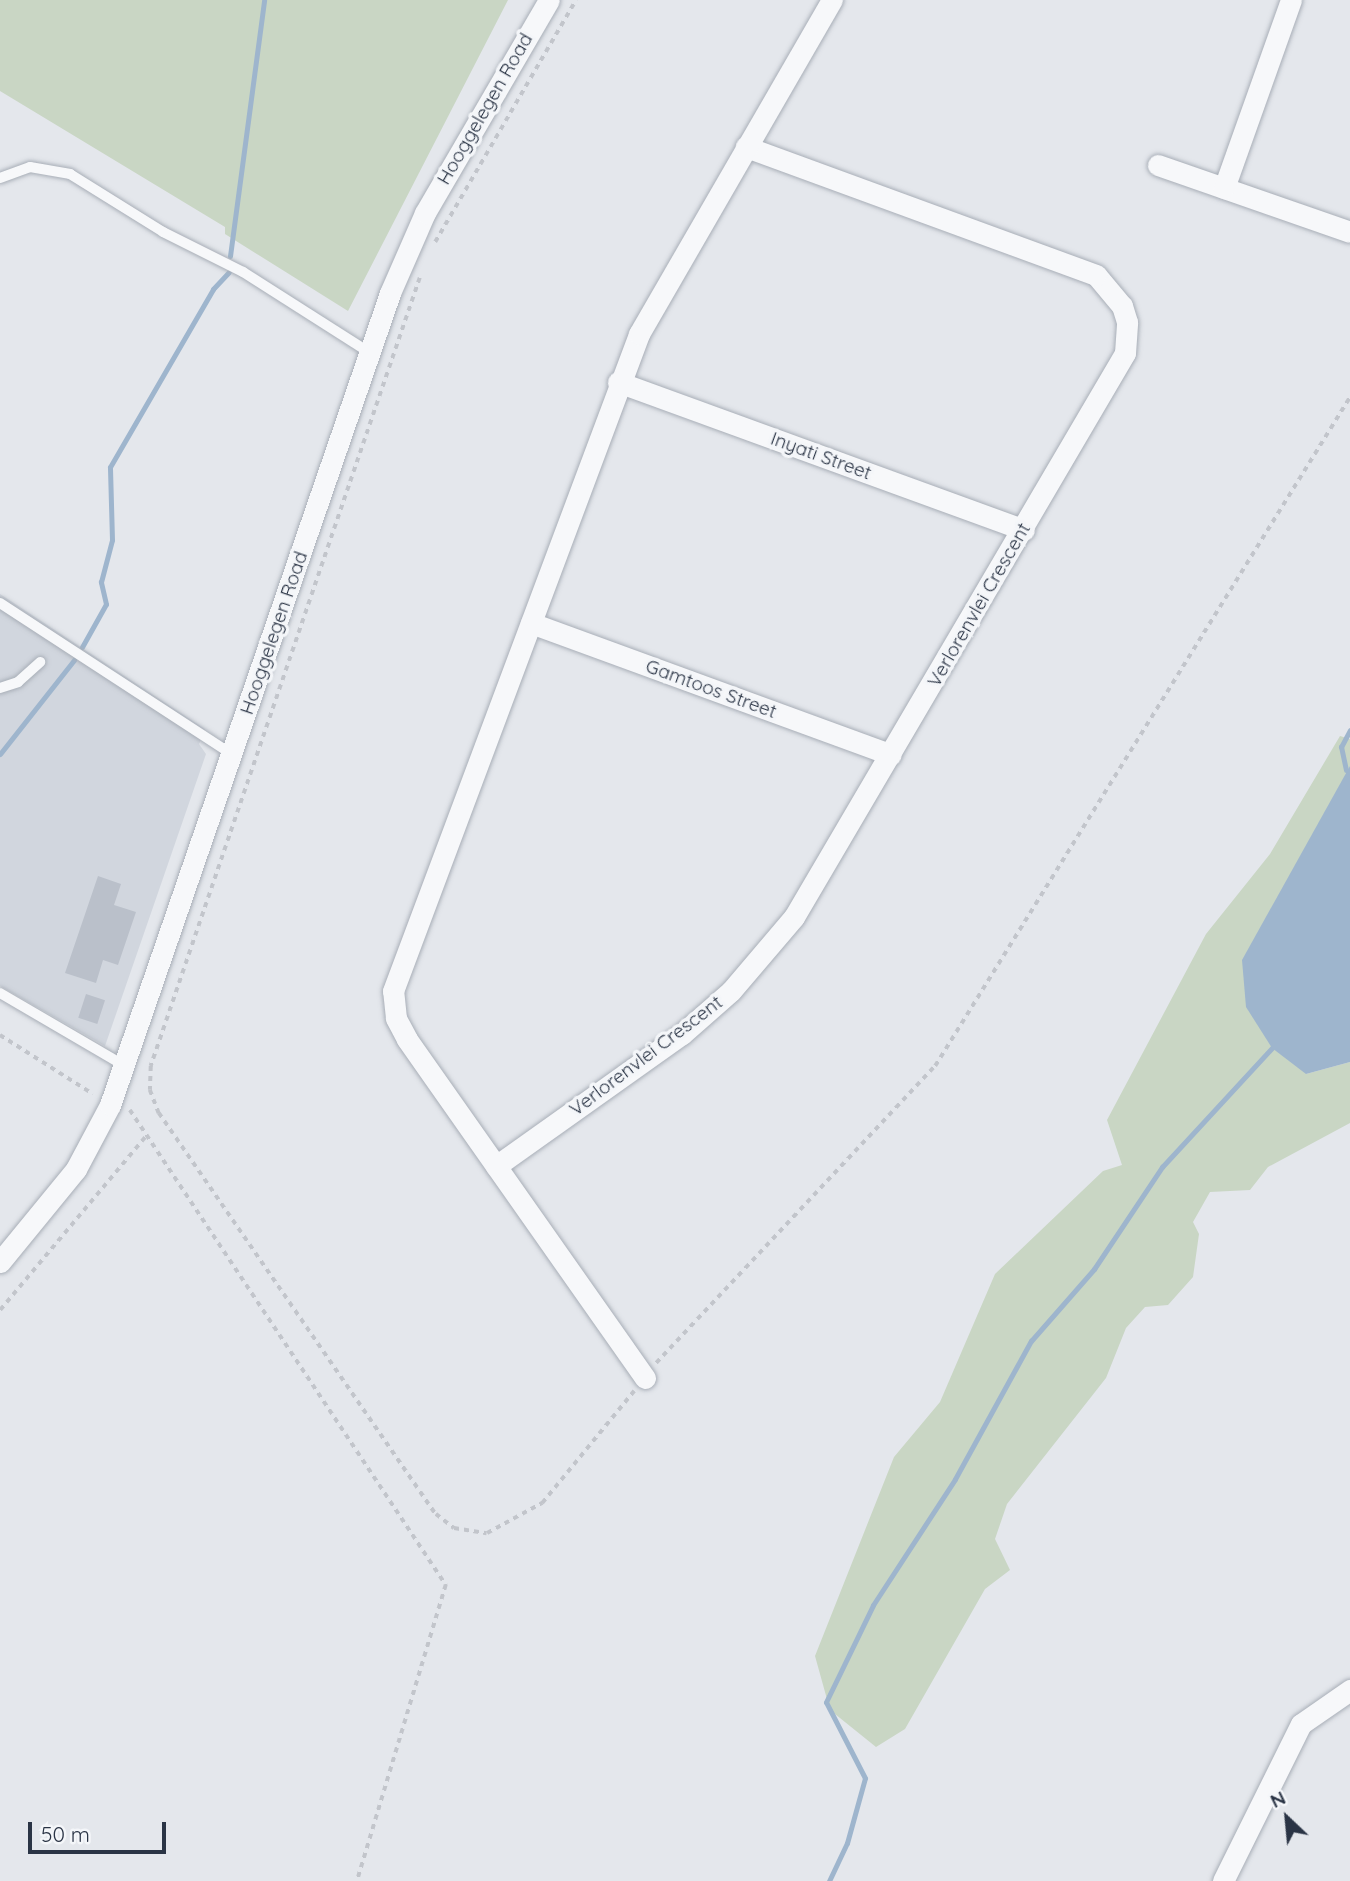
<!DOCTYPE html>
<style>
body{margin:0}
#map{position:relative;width:1350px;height:1881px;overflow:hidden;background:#e4e7ec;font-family:Quicksand,sans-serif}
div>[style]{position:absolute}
.built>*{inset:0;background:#d1d6de}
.green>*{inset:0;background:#c9d6c4}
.water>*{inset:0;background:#9eb5cd}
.stream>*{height:5px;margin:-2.5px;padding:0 2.5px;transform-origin:2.5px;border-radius:2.5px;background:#9eb5cd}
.building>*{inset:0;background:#bac0ca;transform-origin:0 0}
.path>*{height:3.5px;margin-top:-1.75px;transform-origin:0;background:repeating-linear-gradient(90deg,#c2c5cb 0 5px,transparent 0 10px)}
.roads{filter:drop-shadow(0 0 2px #a8aeb7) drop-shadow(0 0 2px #a8aeb7)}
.service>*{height:10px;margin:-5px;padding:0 5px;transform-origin:5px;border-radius:5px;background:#f7f8fa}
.minor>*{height:21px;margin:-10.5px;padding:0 10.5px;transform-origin:10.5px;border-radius:10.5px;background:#f7f8fa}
span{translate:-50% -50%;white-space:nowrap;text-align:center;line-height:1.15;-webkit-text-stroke:7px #f4f6f9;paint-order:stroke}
.street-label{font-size:19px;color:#2a3445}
.north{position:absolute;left:1252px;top:1783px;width:70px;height:70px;-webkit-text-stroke:5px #f4f6f9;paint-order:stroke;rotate:334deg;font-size:19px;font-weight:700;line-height:28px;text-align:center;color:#2a3445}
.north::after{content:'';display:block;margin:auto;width:24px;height:32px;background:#2a3445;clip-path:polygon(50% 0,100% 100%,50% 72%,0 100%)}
.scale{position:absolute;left:28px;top:1822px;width:138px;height:32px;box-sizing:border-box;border:4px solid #2a3445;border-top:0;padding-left:9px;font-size:21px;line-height:24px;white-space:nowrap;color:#2a3445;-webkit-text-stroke:5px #f4f6f9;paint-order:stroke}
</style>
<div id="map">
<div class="built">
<div style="clip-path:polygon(0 594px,205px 729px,199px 744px,206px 754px,105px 1046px,0 986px)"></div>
</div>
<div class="green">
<div style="clip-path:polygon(0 0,508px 0,348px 311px,225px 234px,225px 227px,0 91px)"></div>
<div style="clip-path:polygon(1340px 736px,1350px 739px,1350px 766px,1306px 1074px,1350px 1062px,1350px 1123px,1268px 1167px,1250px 1190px,1210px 1192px,1193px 1222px,1199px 1234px,1193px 1277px,1168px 1305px,1145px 1307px,1126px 1328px,1106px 1378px,1007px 1504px,995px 1539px,1010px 1570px,985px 1589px,905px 1729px,876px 1747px,830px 1710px,815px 1656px,894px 1457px,940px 1402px,995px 1274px,1103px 1171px,1122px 1165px,1107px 1120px,1206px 934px,1270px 854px)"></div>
</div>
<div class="water">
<div style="clip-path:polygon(1350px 766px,1350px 1062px,1306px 1074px,1272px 1048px,1246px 1007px,1242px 960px)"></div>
</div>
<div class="stream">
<div style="left:230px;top:256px;width:258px;rotate:-82.4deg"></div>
<div style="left:82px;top:647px;width:49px;rotate:-60.8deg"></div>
<div style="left:106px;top:604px;width:23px;rotate:-103deg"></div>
<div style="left:101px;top:582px;width:43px;rotate:-75.3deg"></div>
<div style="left:112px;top:540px;width:73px;rotate:-91.6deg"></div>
<div style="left:110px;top:467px;width:206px;rotate:-59.9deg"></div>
<div style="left:213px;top:289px;width:23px;rotate:-47deg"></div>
<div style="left:0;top:754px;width:120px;rotate:-51.8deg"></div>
<div style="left:1346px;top:770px;width:24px;rotate:-102deg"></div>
<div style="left:1341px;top:747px;width:19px;rotate:-62deg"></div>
<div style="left:829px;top:1881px;width:42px;rotate:-64.7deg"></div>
<div style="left:847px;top:1843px;width:67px;rotate:-74.5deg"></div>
<div style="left:865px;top:1778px;width:85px;rotate:-117.2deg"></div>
<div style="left:826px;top:1702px;width:108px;rotate:-64.1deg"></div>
<div style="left:873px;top:1605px;width:150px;rotate:-56.9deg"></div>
<div style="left:955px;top:1479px;width:158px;rotate:-61.2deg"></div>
<div style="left:1031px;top:1341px;width:96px;rotate:-48.8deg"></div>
<div style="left:1094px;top:1269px;width:123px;rotate:-56.3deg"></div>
<div style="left:1162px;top:1167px;width:162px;rotate:-47.3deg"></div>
</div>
<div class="building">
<div style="clip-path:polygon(98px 876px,121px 884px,114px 905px,136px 912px,118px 965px,103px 960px,96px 983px,65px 973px)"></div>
<div style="left:86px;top:994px;width:20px;height:25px;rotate:18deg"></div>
</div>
<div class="path">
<div style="left:435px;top:242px;width:280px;rotate:-59.8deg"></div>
<div style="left:420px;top:278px;width:833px;rotate:108.85deg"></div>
<div style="left:151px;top:1066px;width:24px;rotate:92deg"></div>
<div style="left:150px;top:1090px;width:25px;rotate:69deg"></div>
<div style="left:159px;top:1113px;width:487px;rotate:55.4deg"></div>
<div style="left:436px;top:1514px;width:23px;rotate:38deg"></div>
<div style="left:454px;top:1528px;width:33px;rotate:9deg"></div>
<div style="left:487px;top:1533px;width:63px;rotate:-28.6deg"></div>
<div style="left:542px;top:1503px;width:145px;rotate:-50.6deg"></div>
<div style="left:0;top:1035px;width:110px;rotate:32.4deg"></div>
<div style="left:130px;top:1110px;width:571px;rotate:56.37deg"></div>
<div style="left:446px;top:1585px;width:309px;rotate:106.7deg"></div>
<div style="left:0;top:1310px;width:229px;rotate:-50deg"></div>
<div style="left:656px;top:1363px;width:407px;rotate:-46.8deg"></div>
<div style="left:935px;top:1066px;width:787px;rotate:-58.19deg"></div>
</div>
<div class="roads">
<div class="service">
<div style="left:0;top:178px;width:32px;rotate:-20deg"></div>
<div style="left:30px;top:167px;width:41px;rotate:9.9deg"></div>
<div style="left:70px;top:174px;width:110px;rotate:31.9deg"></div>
<div style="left:163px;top:232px;width:89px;rotate:26.6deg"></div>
<div style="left:243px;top:272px;width:151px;rotate:32.5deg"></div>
<div style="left:0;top:603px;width:278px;rotate:33.1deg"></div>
<div style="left:0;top:688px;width:19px;rotate:-18deg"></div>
<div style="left:18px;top:682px;width:30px;rotate:-42deg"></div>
<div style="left:0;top:993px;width:145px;rotate:30.3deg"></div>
</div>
<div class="minor">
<div style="left:1158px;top:165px;width:203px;rotate:19.2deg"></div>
<div style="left:1224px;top:188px;width:200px;rotate:-70.4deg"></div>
<div style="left:618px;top:382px;width:432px;rotate:20deg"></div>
<div style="left:531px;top:623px;width:383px;rotate:20.1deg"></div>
<div style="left:496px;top:1166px;width:228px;rotate:-35.4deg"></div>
<div style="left:682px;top:1034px;width:65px;rotate:-41.3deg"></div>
<div style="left:731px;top:991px;width:97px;rotate:-49.6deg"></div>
<div style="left:794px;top:917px;width:654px;rotate:-59.59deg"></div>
<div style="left:1125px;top:353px;width:31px;rotate:-86deg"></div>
<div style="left:1127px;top:322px;width:17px;rotate:-107deg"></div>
<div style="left:1122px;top:306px;width:40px;rotate:-130deg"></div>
<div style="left:1096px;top:275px;width:373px;rotate:-159.9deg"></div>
<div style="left:0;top:1262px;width:120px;rotate:-50.7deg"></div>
<div style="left:76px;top:1169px;width:72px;rotate:-62deg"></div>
<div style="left:110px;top:1105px;width:859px;rotate:-70.97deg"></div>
<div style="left:390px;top:293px;width:87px;rotate:-66.4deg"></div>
<div style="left:425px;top:213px;width:246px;rotate:-59.8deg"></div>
<div style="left:645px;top:1378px;width:414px;rotate:-125.1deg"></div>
<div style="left:407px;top:1039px;width:24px;rotate:-118deg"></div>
<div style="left:396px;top:1018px;width:27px;rotate:-96deg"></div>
<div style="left:393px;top:991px;width:702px;rotate:-69.47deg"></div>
<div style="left:639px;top:334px;width:386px;rotate:-60deg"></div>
<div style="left:1223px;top:1881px;width:175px;rotate:-63.6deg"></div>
<div style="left:1301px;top:1724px;width:60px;rotate:-34.8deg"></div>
</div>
</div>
<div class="street-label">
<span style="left:485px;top:109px;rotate:-60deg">Hooggelegen Road</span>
<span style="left:821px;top:456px;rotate:20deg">Inyati Street</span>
<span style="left:979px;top:605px;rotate:-60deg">Verlorenvlei Crescent</span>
<span style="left:274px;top:633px;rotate:-71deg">Hooggelegen Road</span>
<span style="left:711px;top:689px;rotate:20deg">Gamtoos Street</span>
<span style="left:646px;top:1056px;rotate:-37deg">Verlorenvlei Crescent</span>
</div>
<div class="north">N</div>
<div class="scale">50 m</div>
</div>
